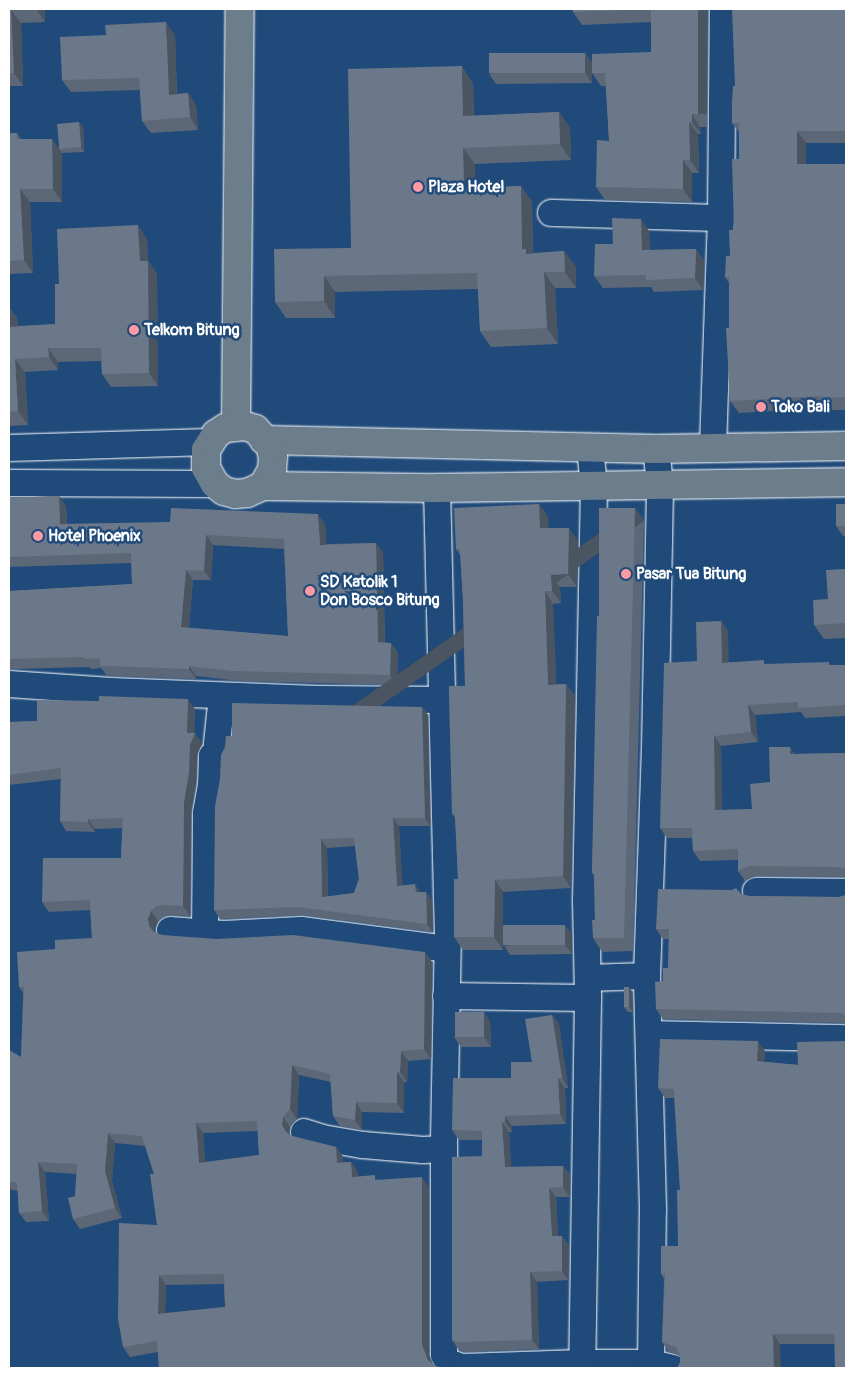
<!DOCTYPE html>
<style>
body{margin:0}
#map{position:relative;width:855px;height:1377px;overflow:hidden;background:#1f4a7a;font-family:Pangolin,sans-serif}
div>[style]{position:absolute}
.roads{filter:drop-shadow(0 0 1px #fff) drop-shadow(0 0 1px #fff)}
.street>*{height:26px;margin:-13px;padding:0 13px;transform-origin:13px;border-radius:13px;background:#1f4a7a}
.highway>*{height:28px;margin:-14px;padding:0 14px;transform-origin:14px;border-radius:14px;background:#6c7d8c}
.wall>*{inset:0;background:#5c6777}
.shaded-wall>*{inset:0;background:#4b5461;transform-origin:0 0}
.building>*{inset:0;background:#6b788a;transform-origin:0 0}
.dots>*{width:14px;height:14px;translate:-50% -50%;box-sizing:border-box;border:2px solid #1f4a7a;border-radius:50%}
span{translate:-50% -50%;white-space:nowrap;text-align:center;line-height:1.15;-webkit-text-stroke:5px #1f4a7a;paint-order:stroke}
.poi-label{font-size:16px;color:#fff;font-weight:700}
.left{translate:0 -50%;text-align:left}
.frame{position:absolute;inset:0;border:10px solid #fff;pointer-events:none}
</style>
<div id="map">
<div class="roads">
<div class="street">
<div style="left:551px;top:213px;width:170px;rotate:1.7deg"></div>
<div style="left:713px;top:447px;width:229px;rotate:-88deg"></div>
<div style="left:721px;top:218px;width:209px;rotate:-89.5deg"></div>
<div style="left:9px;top:448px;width:201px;rotate:-1.7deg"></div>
<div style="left:590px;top:448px;width:37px;rotate:84deg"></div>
<div style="left:594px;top:485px;width:415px;rotate:91.1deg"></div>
<div style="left:586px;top:900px;width:98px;rotate:88.8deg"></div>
<div style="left:588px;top:998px;width:365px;rotate:90.9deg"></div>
<div style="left:582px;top:1363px;width:69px"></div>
<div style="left:651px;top:1363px;width:23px;rotate:13deg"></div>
<div style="left:9px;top:483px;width:206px;rotate:0.3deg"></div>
<div style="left:437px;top:488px;width:444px;rotate:88.6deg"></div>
<div style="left:448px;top:932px;width:217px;rotate:91.1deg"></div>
<div style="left:444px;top:1149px;width:206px;rotate:90deg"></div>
<div style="left:444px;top:1355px;width:8px;rotate:60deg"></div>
<div style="left:448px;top:1362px;width:15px;rotate:20deg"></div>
<div style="left:462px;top:1367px;width:120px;rotate:-1.9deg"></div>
<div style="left:9px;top:684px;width:102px;rotate:3.9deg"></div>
<div style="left:111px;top:691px;width:205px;rotate:2.2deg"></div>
<div style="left:316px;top:699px;width:127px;rotate:0.5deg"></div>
<div style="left:756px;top:891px;width:90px;rotate:0.6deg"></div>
<div style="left:170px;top:930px;width:54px;rotate:4.2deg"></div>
<div style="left:224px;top:934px;width:77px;rotate:-3deg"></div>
<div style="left:301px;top:930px;width:147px;rotate:7.4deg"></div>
<div style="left:205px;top:933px;width:120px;rotate:-89.5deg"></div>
<div style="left:206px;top:813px;width:28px;rotate:-80deg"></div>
<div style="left:211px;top:785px;width:29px;rotate:-88deg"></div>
<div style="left:212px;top:756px;width:5px;rotate:-37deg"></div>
<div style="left:216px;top:753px;width:57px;rotate:-84deg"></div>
<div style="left:588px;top:978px;width:59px;rotate:-1.9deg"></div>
<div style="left:446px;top:996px;width:142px;rotate:0.8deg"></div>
<div style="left:649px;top:1034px;width:197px;rotate:1.2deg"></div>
<div style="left:304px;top:1132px;width:19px;rotate:18deg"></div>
<div style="left:322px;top:1138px;width:42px;rotate:9.7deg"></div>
<div style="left:363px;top:1145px;width:60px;rotate:4.8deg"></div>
<div style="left:423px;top:1150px;width:21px;rotate:-3deg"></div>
<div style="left:651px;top:1363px;width:153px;rotate:-89.3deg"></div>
<div style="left:653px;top:1210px;width:234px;rotate:-91.5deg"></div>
<div style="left:647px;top:976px;width:227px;rotate:-88deg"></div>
<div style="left:655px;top:749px;width:264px;rotate:-88.9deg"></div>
<div style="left:660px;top:485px;width:36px;rotate:-96deg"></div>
</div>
<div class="highway">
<div style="left:236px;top:426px;width:417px;rotate:-89.5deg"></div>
<div style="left:264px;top:440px;width:392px;rotate:1.3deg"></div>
<div style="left:656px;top:449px;width:190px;rotate:-0.9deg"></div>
<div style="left:263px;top:486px;width:18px;rotate:-61deg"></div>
<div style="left:272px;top:470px;width:13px;rotate:-86deg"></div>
<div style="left:273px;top:457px;width:12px;rotate:-104deg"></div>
<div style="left:270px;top:445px;width:22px;rotate:-133deg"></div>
<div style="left:255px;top:429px;width:10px;rotate:-163deg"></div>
<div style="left:245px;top:426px;width:20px;rotate:174deg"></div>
<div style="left:225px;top:428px;width:11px;rotate:146deg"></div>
<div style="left:216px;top:434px;width:19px;rotate:122deg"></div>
<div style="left:206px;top:450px;width:18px;rotate:90deg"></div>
<div style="left:206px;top:468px;width:18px;rotate:61deg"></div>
<div style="left:215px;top:484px;width:11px;rotate:38deg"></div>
<div style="left:224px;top:491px;width:11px;rotate:15deg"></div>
<div style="left:235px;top:494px;width:12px;rotate:-5deg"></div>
<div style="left:247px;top:493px;width:17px;rotate:-24deg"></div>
<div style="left:263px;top:486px;width:174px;rotate:0.7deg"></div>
<div style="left:437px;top:488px;width:409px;rotate:-0.8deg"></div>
</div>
</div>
<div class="wall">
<div style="clip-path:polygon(9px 9px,45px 9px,45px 22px,21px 23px,23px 86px,9px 86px)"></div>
<div style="clip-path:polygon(573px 9px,707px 9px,707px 127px,700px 127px,701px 134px,698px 134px,699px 173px,692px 173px,692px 202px,605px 200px,596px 187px,609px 141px,606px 86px,601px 86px,592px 73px,651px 52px,651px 22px,582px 25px,573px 12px)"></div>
<div style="clip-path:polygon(846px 9px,846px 143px,806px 143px,806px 164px,846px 164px,846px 410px,830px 410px,828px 408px,739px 413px,730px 401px,729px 283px,725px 277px,730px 256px,734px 230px,739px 159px,739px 132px,732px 123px,735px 86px)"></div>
<div style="clip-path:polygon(175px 35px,177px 94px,188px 93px,196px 105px,198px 130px,151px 133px,142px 121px,140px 90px,71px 92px,62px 80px)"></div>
<div style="clip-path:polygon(585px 53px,592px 63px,592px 83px,496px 84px,489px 74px)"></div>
<div style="clip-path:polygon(473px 83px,474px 116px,559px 112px,570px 128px,571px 160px,475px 164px,475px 188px,521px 186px,532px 202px,533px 253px,564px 251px,576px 267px,576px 288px,555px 288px,558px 344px,491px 347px,480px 331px,478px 289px,335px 292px,335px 318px,286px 318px,275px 302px,351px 248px)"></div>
<div style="clip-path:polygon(79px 122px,83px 127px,84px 152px,62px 153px,62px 202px,30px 202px,33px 273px,9px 274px,9px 133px,17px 133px,21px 139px,52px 139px,58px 148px)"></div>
<div style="clip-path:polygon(649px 231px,650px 250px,696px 249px,704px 261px,703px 290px,654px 292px,651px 287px,603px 288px,594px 276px,613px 244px)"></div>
<div style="clip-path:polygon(147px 239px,148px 261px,157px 274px,158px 386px,111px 387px,102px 374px,101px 361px,58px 362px,58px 370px,25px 372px,28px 425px,9px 426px,9px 307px,17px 318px,18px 326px,55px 324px,59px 284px)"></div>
<div style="clip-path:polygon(evenodd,59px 496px,66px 506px,67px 524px,325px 524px,326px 544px,376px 543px,383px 553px,385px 643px,391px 643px,398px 653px,397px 685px,239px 681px,196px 676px,196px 679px,112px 676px,107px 676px,101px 668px,91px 669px,89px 667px,9px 669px,9px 591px,132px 584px,131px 563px,9px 567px,9px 498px,59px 496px,213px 545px,284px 549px,288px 636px,189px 628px,193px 580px,211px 580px,213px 545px)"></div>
<div style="clip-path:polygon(539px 504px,548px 517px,548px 528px,578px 541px,577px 587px,560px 587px,561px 603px,553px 604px,556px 684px,566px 684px,575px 696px,571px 888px,503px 892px,503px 950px,463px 950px,454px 937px,458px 879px,455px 818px,452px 814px,465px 686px,463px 600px,460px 555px,456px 549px)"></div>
<div style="clip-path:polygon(846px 504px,846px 536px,843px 536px,836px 526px)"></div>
<div style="clip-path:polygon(635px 508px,644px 521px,633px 951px,602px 952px,593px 938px,595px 920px,594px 876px,592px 873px,599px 616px)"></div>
<div style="clip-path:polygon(846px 569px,846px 638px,824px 639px,814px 625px,828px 599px)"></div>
<div style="clip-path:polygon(721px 621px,728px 631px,728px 662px,767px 664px,846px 665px,846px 716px,805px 718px,801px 712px,755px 715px,758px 742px,721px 746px,722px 810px,752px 809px,770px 782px,795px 754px,846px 753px,846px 877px,756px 876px,745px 881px,738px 871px,738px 860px,700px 861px,693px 851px,692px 838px,667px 838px,660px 828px,697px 661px)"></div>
<div style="clip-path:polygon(evenodd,422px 707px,428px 715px,430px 826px,399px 826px,402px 886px,420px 892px,426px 892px,432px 900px,433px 932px,303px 915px,220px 919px,214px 910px,232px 736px,422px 707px,355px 846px,359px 879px,354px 893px,328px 897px,327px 848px,355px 846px)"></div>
<div style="clip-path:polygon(evenodd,195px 709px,194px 733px,202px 743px,197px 755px,196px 783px,191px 813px,190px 916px,171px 915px,164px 916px,158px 921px,155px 929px,156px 933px,162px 935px,432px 962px,431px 1059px,408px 1061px,407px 1082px,404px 1082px,404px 1113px,362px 1112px,362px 1130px,340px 1126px,333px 1116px,331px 1082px,299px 1075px,297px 1119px,290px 1127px,289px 1134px,292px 1136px,336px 1147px,343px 1157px,343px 1162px,351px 1162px,358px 1172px,358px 1177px,429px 1187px,429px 1355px,158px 1352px,130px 1357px,123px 1347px,157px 1225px,154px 1174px,145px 1146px,115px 1143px,112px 1181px,122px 1218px,80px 1229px,73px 1219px,77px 1174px,45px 1172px,49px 1221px,26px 1222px,19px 1213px,18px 1191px,9px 1189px,9px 1050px,21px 1057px,23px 993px,19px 987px,55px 949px,92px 938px,90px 910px,49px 912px,42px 902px,121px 858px,122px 828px,95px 829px,95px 832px,66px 831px,60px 821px,61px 779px,9px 785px,9px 722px,37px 721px,195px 709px,258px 1131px,259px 1155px,205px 1162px,203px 1133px,258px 1131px,195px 709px,224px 1284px,225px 1307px,165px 1313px,166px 1285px,224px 1284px)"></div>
<div style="clip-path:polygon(741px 894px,749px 896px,839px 897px,846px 895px,846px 1023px,663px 1019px,656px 1009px,663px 981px,668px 968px,669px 939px,663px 939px,656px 929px)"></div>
<div style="clip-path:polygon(572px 934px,572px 954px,510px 955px,504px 946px)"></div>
<div style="clip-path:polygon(632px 992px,633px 1012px,628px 1012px,624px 1007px)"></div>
<div style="clip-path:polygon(552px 1015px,559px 1024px,568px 1088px,565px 1088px,566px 1124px,512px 1126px,512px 1132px,509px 1132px,511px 1167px,563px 1166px,570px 1175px,570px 1197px,556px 1197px,558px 1236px,569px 1245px,568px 1280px,537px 1282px,539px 1349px,464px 1352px,459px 1350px,452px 1340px,482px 1156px,482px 1140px,459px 1140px,452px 1130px,532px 1062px)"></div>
<div style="clip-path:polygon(490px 1021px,491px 1047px,461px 1047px,454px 1037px)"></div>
<div style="clip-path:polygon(846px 1041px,834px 1344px,780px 1344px,680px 1362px,680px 1356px,669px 1352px,662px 1342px,664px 1279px,661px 1274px,678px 1246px,680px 1190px,674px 1098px,665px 1098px,658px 1088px,765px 1051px,764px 1062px,798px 1065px)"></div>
</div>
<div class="shaded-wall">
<div style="clip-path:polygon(36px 9px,45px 9px,45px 22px)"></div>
<div style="left:698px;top:9px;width:9px;height:105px"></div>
<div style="clip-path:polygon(11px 10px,21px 23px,23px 86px,14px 73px)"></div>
<div style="clip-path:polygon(166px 22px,175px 35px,177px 107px,169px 95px)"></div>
<div style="clip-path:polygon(585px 53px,592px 63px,592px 83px,585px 73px)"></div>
<div style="clip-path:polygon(462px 66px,473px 83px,474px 132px,463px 116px)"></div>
<div style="clip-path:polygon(188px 93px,196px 105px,198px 130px,190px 117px)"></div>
<div style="clip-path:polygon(559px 112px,570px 128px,571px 160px,560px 144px)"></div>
<div style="clip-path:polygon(692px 114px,700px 127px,701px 134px,692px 122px)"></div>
<div style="clip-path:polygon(79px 122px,83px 127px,84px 152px,81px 147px)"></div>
<div style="clip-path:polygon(689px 122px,698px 134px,699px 173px,690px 160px)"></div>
<div style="clip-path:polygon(797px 131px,806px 143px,806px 176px,797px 164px)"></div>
<div style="clip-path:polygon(52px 139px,62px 153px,62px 202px,53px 189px)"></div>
<div style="clip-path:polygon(463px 148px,475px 164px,475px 204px,464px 188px)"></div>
<div style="clip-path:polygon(683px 160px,692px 173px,692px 202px,683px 189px)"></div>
<div style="clip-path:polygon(521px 186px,532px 202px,533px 260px,537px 265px,522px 249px)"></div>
<div style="clip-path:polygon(20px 189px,30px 202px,33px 273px,24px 260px)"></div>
<div style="clip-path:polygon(641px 219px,649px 231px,650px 262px,642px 250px)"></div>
<div style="clip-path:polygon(138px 225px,147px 239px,148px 261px,157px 274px,158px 386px,149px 373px,140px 261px)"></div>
<div style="clip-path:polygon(696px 249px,704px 261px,703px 290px,695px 278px)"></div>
<div style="clip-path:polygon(564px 251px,576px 267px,576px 288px,565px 272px)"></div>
<div style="clip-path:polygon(544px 272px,555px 288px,558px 344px,547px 328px)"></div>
<div style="clip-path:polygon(324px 276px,335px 292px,335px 318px,324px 301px)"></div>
<div style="clip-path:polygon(9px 307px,17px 318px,19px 340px,9px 327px)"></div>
<div style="clip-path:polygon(48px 348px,58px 362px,58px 370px,49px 357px)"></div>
<div style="clip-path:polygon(15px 359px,25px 372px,28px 425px,18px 411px)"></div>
<div style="clip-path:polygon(59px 496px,66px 506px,67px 534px,60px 524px)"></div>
<div style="clip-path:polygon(539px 504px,548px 517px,549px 541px,540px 528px)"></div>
<div style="left:635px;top:508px;width:16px;height:430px;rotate:55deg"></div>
<div style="clip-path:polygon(318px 514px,325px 524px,327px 555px,320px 545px)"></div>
<div style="clip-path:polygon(569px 528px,578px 541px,577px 587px,568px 574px)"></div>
<div style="clip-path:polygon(206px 535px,213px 545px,211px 580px,204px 571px)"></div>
<div style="clip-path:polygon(376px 543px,383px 553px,385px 652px,378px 642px)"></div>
<div style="clip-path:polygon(186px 570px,193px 580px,188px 637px,181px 627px)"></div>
<div style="clip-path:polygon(551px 575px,560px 587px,561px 603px,552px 591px)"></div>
<div style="clip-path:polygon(545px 591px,553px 604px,557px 697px,548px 685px)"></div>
<div style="clip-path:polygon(721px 621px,728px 631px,729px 673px,722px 663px)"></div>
<div style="clip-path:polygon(391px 643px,398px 653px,397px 685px,390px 675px)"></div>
<div style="clip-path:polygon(189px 666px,196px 676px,196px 679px,189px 669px)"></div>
<div style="clip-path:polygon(566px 684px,575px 696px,571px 888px,563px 876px)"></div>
<div style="clip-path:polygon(188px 699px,195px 709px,194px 735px,195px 733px,202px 743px,197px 755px,196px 783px,191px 813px,190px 916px,183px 906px,184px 803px)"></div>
<div style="clip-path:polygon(748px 705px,755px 715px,758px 742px,751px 732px)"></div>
<div style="clip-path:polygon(422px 707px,428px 715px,430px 826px,425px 818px)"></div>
<div style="clip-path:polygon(714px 736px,721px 746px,722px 820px,715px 810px)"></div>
<div style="clip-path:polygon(790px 747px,797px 757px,790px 754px)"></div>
<div style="clip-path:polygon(9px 787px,10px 803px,9px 801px)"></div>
<div style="clip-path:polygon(393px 818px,399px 826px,403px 894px,397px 886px)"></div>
<div style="clip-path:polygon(88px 819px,95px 829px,95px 832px,88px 822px)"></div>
<div style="clip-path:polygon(321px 839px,327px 848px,328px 906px,322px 897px)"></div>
<div style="clip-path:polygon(495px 880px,503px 892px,503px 950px,494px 937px)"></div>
<div style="clip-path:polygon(415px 884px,421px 893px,416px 892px)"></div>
<div style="clip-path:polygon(426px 892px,432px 900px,433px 932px,427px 924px)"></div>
<div style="clip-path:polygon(151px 911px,158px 921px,155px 929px,156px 936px,149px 926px,148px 919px)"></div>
<div style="clip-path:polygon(565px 925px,572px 934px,572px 954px,565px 945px)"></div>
<div style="clip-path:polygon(425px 952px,432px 962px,431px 1059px,424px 1049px)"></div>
<div style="clip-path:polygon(629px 987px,632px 992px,633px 1012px,629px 1007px)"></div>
<div style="clip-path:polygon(484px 1012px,490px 1021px,491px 1047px,484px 1037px)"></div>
<div style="clip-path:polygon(552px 1015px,559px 1024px,568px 1088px,562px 1078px)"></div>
<div style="clip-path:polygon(758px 1041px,765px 1051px,764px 1071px,757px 1061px)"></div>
<div style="clip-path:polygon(401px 1051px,408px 1061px,407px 1082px,400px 1072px)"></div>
<div style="clip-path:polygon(292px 1065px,299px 1075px,297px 1119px,290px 1109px)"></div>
<div style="clip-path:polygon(397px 1072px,404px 1082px,404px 1113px,397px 1103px)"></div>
<div style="clip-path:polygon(558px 1078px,565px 1088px,566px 1124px,560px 1114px)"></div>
<div style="clip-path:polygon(356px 1102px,362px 1112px,362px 1130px,355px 1120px)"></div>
<div style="clip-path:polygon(505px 1116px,512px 1126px,512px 1132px,505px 1122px)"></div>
<div style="clip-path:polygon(283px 1117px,290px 1127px,289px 1135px,286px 1132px,282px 1125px)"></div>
<div style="clip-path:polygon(502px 1122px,509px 1132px,512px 1177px,505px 1167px)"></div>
<div style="clip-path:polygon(196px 1123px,203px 1133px,206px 1173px,199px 1163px)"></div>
<div style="clip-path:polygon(108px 1133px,115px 1143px,112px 1181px,122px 1218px,115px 1208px,105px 1171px)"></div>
<div style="clip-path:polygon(336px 1147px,343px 1157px,344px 1173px,337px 1163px)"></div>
<div style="clip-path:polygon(38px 1162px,45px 1172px,49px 1221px,42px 1211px)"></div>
<div style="clip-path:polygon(351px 1162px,358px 1172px,359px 1187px,352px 1177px)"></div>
<div style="clip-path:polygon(563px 1166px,570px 1175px,570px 1197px,563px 1187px)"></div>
<div style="clip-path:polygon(422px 1177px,429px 1187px,429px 1355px,435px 1368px,428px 1360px,422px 1345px)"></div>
<div style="clip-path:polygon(549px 1188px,556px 1197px,559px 1246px,552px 1236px)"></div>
<div style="clip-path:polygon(562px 1236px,569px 1245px,568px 1280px,562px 1271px)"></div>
<div style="clip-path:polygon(530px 1272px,537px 1282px,539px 1349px,532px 1340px)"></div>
<div style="clip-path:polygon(159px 1275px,166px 1285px,165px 1324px,158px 1314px)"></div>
<div style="clip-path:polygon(773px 1334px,780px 1344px,781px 1368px,774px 1368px)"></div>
</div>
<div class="building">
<div style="clip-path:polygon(9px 9px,32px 9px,11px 10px,14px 73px,9px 73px)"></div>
<div style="clip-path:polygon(573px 9px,698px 9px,698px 114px,692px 114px,692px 122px,689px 122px,690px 160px,683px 160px,683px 189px,596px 187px,597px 140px,609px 141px,605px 73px,592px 73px,592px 54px,651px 52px,651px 9px,573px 12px)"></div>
<div style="clip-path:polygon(732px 9px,846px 9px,846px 131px,797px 131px,797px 164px,846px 164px,846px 397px,821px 398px,821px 396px,730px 401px,726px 328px,729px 328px,729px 277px,725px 277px,726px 256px,730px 256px,729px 230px,734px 230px,732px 159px,739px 159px,739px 123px,732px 123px,732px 103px,733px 86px,735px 86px)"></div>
<div style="clip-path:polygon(166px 22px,169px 95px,188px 93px,190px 117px,142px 121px,139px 78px,62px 80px,60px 37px,106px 35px,105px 25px)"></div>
<div style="left:585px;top:53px;width:20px;height:96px;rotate:90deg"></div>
<div style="clip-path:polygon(462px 66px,463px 116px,559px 112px,560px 144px,463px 148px,464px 188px,521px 186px,522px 249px,526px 249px,526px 254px,564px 251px,565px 272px,544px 272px,547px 328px,480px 331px,477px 273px,324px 276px,324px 301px,275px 302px,274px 249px,351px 248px,348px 69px)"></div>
<div style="left:79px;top:122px;width:25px;height:22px;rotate:85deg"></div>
<div style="clip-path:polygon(9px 133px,17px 133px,17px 139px,52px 139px,53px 189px,20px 189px,24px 260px,9px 261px)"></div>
<div style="clip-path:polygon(612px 218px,641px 219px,642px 250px,696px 249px,695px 278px,646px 280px,646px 275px,594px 276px,595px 244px,613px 244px)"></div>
<div style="clip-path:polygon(138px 225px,140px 261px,148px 261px,149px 373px,102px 374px,101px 348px,48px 348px,49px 357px,15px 359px,18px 411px,9px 412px,9px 320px,9px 327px,55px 324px,55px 284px,59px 284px,57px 229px)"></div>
<div style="clip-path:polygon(evenodd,59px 496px,60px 524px,170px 522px,171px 508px,318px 514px,320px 545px,376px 543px,378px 642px,391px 643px,390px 675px,232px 671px,189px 666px,189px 669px,105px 666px,100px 666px,100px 658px,84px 659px,84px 657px,9px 659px,9px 591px,132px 584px,131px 553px,9px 557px,9px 498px,59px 496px,206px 535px,284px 539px,288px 636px,181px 627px,186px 570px,204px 571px,206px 535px)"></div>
<div style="clip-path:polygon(539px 504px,540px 528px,569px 528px,568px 574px,551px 575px,552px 591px,545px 591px,548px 685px,566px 684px,563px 876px,495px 880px,494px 937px,454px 937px,454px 879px,458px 879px,455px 814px,452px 814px,449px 696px,449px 686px,465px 686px,463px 600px,460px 549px,456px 549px,454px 508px)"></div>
<div style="left:836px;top:504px;width:10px;height:22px"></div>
<div style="clip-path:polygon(599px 508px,635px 508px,624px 938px,593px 938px,592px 920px,595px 920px,594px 873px,592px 873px,597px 616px,599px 616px)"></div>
<div style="clip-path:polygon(846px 569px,846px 623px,814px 625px,813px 600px,828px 599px,826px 570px)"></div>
<div style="clip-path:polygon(721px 621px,722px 663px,764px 660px,764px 664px,829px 662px,829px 665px,846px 665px,846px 705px,798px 708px,798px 702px,748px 705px,751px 732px,714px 736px,715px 810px,752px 809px,750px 784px,770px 782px,769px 747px,790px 747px,790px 754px,846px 753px,846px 869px,839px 867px,749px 866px,738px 871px,738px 849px,693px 851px,692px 828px,660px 828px,664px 663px,697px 661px,696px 622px)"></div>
<div style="clip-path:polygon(evenodd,99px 696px,188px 699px,187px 733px,195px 733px,190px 745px,189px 773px,184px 803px,183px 906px,164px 905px,157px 906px,151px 911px,148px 919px,149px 926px,154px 932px,162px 935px,216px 939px,293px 935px,425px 952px,424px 1049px,401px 1051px,400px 1072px,397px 1072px,397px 1103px,356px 1102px,355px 1120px,333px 1116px,330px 1074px,292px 1065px,290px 1109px,283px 1117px,282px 1125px,286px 1132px,292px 1136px,336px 1147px,337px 1163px,351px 1162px,352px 1177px,375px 1175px,375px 1180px,422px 1177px,422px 1345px,428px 1360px,436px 1366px,443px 1368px,159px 1368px,157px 1341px,123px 1347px,118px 1319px,119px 1223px,157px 1225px,150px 1174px,154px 1174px,142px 1136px,108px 1133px,105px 1171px,115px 1208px,73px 1219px,68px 1198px,75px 1196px,77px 1164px,38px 1162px,42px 1211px,19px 1213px,17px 1183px,9px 1181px,9px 1050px,21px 1057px,24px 987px,19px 987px,17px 952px,55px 949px,55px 940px,92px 938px,90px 900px,42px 902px,43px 858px,121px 858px,123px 818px,88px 819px,88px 822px,60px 821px,61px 768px,9px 775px,9px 722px,37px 721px,37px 700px,99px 701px,99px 696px,257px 1121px,259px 1155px,199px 1163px,196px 1123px,257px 1121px,99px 696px,224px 1274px,225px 1307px,158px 1314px,159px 1275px,224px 1274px)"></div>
<div style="clip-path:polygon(evenodd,232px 703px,422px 707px,425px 818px,393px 818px,397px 886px,415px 884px,416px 892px,426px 892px,427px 924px,297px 907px,214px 910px,215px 806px,220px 779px,221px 755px,225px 747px,226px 736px,232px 736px,232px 703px,354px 838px,359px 879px,354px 893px,322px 897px,321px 839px,354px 838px)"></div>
<div style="clip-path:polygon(736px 888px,741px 894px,749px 896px,839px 897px,846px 895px,846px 1015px,839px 1013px,656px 1009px,655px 982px,663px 981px,663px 968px,668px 968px,669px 929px,656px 929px,658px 889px,732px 890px)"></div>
<div style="left:565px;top:925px;width:20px;height:62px;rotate:90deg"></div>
<div style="left:629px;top:987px;width:20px;height:5px;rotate:90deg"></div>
<div style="left:455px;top:1012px;width:29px;height:25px"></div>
<div style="clip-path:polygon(552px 1015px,562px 1078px,558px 1078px,560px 1114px,505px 1116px,505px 1122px,502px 1122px,505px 1167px,563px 1166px,563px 1187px,549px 1188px,552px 1236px,562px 1236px,562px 1271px,530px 1272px,532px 1340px,458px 1342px,452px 1340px,452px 1157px,482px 1156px,482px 1131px,452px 1130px,453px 1078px,511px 1078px,511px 1062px,532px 1062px,525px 1019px)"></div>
<div style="clip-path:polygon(660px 1039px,758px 1041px,757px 1061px,798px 1065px,797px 1042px,846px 1041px,846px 1368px,835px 1368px,834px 1334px,773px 1334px,774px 1368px,677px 1368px,680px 1362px,680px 1354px,676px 1347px,662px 1342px,665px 1274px,661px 1274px,661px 1246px,678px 1246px,677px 1190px,680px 1190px,674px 1089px,658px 1088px)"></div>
</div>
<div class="dots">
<div style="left:418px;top:187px;background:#ff9aa2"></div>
<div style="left:134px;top:330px;background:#ff9aa2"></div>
<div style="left:761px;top:407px;background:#ff9aa2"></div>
<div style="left:38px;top:536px;background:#ff9aa2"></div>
<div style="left:626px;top:574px;background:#ff9aa2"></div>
<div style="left:310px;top:591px;background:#ff9aa2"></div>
</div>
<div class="poi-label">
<span class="left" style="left:428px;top:187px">Plaza Hotel</span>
<span class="left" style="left:144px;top:330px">Telkom Bitung</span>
<span class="left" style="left:771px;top:407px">Toko Bali</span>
<span class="left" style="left:48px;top:536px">Hotel Phoenix</span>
<span class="left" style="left:636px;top:574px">Pasar Tua Bitung</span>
<span class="left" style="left:320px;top:591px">SD Katolik 1<br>Don Bosco Bitung</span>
</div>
<div class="frame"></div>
</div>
